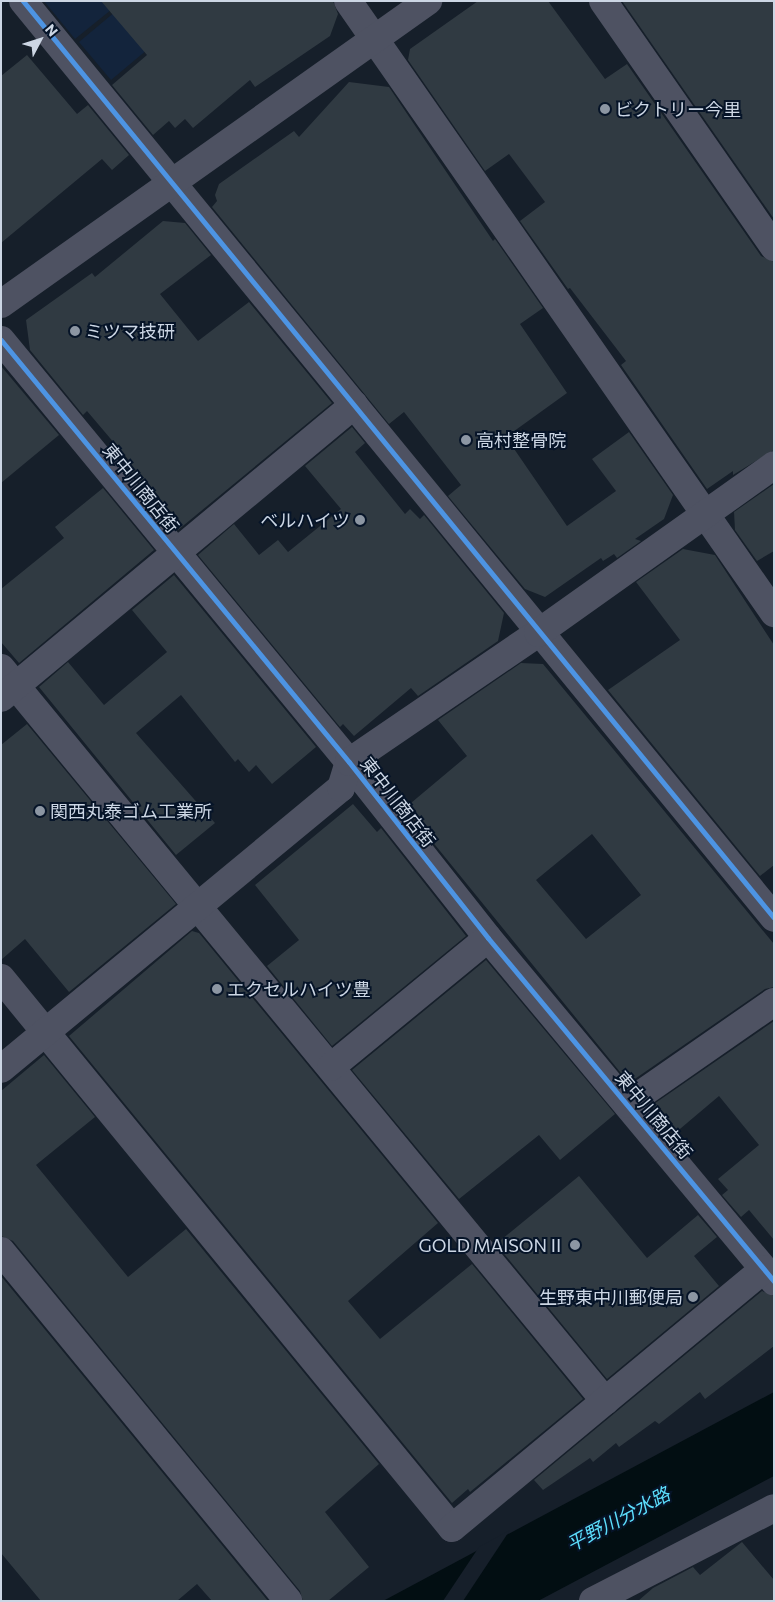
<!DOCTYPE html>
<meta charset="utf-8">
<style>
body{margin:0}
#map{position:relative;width:775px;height:1602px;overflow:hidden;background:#161f2a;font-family:Commissioner,"Noto Sans JP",sans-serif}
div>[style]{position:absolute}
.built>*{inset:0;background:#13243c}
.water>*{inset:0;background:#020e12}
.pier>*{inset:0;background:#161f2a}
.building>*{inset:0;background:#303a42}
.minor>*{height:28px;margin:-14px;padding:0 14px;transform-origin:14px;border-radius:14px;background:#4e5262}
.cycleway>*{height:5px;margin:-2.5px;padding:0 2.5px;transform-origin:2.5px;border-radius:2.5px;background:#4d94e3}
.dots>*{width:14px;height:14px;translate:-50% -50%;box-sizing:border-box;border:2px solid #061428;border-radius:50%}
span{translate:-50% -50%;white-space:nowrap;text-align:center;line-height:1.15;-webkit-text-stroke:4px #061428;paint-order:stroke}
.poi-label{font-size:18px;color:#ccd6e4}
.left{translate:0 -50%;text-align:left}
.right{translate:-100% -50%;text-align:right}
.street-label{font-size:18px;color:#ccd6e4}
.water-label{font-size:19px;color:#5cdefc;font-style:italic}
.frame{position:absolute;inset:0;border:2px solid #ccd6e4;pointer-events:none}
.north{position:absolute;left:15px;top:15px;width:50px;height:50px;-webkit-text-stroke:4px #061428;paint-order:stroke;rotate:50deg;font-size:14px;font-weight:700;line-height:20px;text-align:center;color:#ccd6e4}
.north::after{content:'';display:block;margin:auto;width:18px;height:22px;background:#ccd6e4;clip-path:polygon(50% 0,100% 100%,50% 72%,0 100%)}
</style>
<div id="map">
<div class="built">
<div style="clip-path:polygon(44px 1px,122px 1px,75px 39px)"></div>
<div style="clip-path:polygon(128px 1px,197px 8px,111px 80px,79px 42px)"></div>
</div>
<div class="water">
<div style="clip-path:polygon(774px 1392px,774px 1476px,538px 1601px,383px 1601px)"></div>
</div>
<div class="pier">
<div style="clip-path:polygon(510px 1530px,463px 1601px,443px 1601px,479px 1547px)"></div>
</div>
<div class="building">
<div style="clip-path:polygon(101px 1px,333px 1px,338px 14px,330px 36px,255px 87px,250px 80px,193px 128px,185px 119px,175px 128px,169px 121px,153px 135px,112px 85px,147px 55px)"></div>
<div style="clip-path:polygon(478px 1px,548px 1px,605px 79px,627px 64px,761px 256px,774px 262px,774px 450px,733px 475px,733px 471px,707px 489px,621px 365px,626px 361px,570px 288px,568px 289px,520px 221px,545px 202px,509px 154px,485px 171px,408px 60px,410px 49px)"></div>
<div style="clip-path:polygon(622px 1px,774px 1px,774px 219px)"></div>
<div style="clip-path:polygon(27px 55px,77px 114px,88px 105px,129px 155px,112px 170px,102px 159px,1px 243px,1px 76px)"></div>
<div style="clip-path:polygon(349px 82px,389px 87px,493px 241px,495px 239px,543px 308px,520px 324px,567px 393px,506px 437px,567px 526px,616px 491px,592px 459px,629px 432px,673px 495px,664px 519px,635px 539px,641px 541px,617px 558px,614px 554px,603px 561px,601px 558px,545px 597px,525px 589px,448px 496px,461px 485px,404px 412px,389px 424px,212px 207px,217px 201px,215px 195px,219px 184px,294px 131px,299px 137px)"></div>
<div style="clip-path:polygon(163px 221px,185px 223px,211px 255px,160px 294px,198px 341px,249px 302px,332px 403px,178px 530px,127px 468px,132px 464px,87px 411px,83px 415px,30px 350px,26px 320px,92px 273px,95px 277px)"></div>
<div style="clip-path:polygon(1px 366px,59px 435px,1px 483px)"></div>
<div style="clip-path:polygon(352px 427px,365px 443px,355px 452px,405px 514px,410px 509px,420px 519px,424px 515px,504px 613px,498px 641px,418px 696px,411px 688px,354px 736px,343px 724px,340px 727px,198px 555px,234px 524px,259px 555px,278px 540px,288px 552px,341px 509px,305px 466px)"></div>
<div style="clip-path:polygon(774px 484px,774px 551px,757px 561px,735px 530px,734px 512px)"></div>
<div style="clip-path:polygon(103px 488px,154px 550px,19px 663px,1px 642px,1px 589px,64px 538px,55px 527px)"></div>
<div style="clip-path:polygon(683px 549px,715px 555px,774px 645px,774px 865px,760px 876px,608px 690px,680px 640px,636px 582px)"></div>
<div style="clip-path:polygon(174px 575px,316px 747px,272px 784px,256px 765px,249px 772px,238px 759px,235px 762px,181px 695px,136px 733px,215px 823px,176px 855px,39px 687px,68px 662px,104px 705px,167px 652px,132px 610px)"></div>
<div style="clip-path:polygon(evenodd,521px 663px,543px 664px,774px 944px,774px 987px,765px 989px,629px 1083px,405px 808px,467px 756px,438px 720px,521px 663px,592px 834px,641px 895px,586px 939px,536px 880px,592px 834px)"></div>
<div style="clip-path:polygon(27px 724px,176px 904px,69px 992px,25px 939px,1px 960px,1px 745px)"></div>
<div style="clip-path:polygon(353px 804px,377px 832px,381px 828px,466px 936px,332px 1046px,267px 966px,299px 940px,255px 885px)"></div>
<div style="clip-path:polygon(192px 931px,199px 933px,438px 1223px,348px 1301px,380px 1339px,472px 1264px,583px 1399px,470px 1492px,468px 1489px,452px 1503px,69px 1036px)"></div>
<div style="clip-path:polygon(486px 960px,615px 1114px,560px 1160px,539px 1135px,459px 1199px,352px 1070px)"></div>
<div style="clip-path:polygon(774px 1021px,774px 1240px,749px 1210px,741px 1217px,722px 1195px,728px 1190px,718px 1179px,759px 1145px,719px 1096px,674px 1134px,651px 1106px)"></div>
<div style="clip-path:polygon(44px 1055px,95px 1117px,36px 1165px,128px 1277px,186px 1229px,379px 1464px,325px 1512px,369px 1567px,328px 1601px,303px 1601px,300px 1591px,13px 1241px,1px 1236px,1px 1091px)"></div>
<div style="clip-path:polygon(579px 1176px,647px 1258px,698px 1215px,717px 1237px,694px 1256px,719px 1286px,607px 1379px,496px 1244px)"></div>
<div style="clip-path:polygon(1px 1276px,268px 1601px,212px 1601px,197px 1584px,177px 1601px,41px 1601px,1px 1553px)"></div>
<div style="clip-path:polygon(762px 1291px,774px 1296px,774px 1346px,705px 1399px,700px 1392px,659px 1424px,655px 1421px,619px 1447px,616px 1443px,593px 1462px,590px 1458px,543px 1490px,534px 1480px)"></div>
<div style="clip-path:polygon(742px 1542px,774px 1580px,774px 1601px,638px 1601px,653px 1588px,693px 1567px,700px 1575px)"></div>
</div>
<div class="minor">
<div style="left:23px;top:1px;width:1185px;rotate:50.68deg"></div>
<div style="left:348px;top:1px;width:746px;rotate:55.16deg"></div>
<div style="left:603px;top:1px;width:300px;rotate:55.2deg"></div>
<div style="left:1px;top:304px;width:524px;rotate:-35.36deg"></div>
<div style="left:1px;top:340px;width:547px;rotate:50.49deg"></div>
<div style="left:349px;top:762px;width:224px;rotate:51.7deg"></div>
<div style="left:488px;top:938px;width:447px;rotate:50.2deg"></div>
<div style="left:1px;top:668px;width:950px;rotate:50.51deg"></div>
<div style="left:1px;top:698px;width:459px;rotate:-39.7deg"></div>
<div style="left:1px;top:978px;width:711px;rotate:50.65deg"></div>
<div style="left:452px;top:1528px;width:405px;rotate:-39.7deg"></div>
<div style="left:331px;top:1067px;width:203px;rotate:-39.4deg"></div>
<div style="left:1px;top:1069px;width:441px;rotate:-39.6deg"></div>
<div style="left:341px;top:788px;width:27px;rotate:-73deg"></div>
<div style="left:349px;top:762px;width:229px;rotate:-34.3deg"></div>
<div style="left:538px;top:633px;width:290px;rotate:-35.4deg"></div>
<div style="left:627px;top:1104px;width:179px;rotate:-34.8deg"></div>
<div style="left:1px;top:1251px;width:453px;rotate:50.6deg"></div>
<div style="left:593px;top:1601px;width:203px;rotate:-27.2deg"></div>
</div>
<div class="cycleway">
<div style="left:23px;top:1px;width:1185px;rotate:50.68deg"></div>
<div style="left:1px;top:340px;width:547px;rotate:50.49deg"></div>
<div style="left:349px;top:762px;width:224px;rotate:51.7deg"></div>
<div style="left:488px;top:938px;width:447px;rotate:50.2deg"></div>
</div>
<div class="dots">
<div style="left:605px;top:109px;background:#8c96a3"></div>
<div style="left:75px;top:331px;background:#8c96a3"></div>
<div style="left:466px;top:440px;background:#8c96a3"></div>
<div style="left:360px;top:520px;background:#8c96a3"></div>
<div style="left:40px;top:811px;background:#8c96a3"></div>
<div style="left:217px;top:989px;background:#8c96a3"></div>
<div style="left:575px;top:1245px;background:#8c96a3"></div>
<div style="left:693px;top:1297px;background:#8c96a3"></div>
</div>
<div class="poi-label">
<span class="left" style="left:615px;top:109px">ビクトリー今里</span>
<span class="left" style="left:85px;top:331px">ミツマ技研</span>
<span class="left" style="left:476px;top:440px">高村整骨院</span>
<span class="right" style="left:350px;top:520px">ベルハイツ</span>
<span class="left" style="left:50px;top:811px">関西丸泰ゴム工業所</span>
<span class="left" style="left:227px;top:989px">エクセルハイツ豊</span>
<span class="right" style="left:565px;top:1245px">GOLD MAISONⅡ</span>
<span class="right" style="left:683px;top:1297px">生野東中川郵便局</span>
</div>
<div class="street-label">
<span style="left:141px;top:488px;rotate:51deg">東中川商店街</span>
<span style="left:398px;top:802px;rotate:52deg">東中川商店街</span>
<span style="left:654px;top:1115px;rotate:50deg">東中川商店街</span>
</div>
<div class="water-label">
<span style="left:618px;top:1519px;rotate:-28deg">平野川分水路</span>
</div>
<div class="frame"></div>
<div class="north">N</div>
</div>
